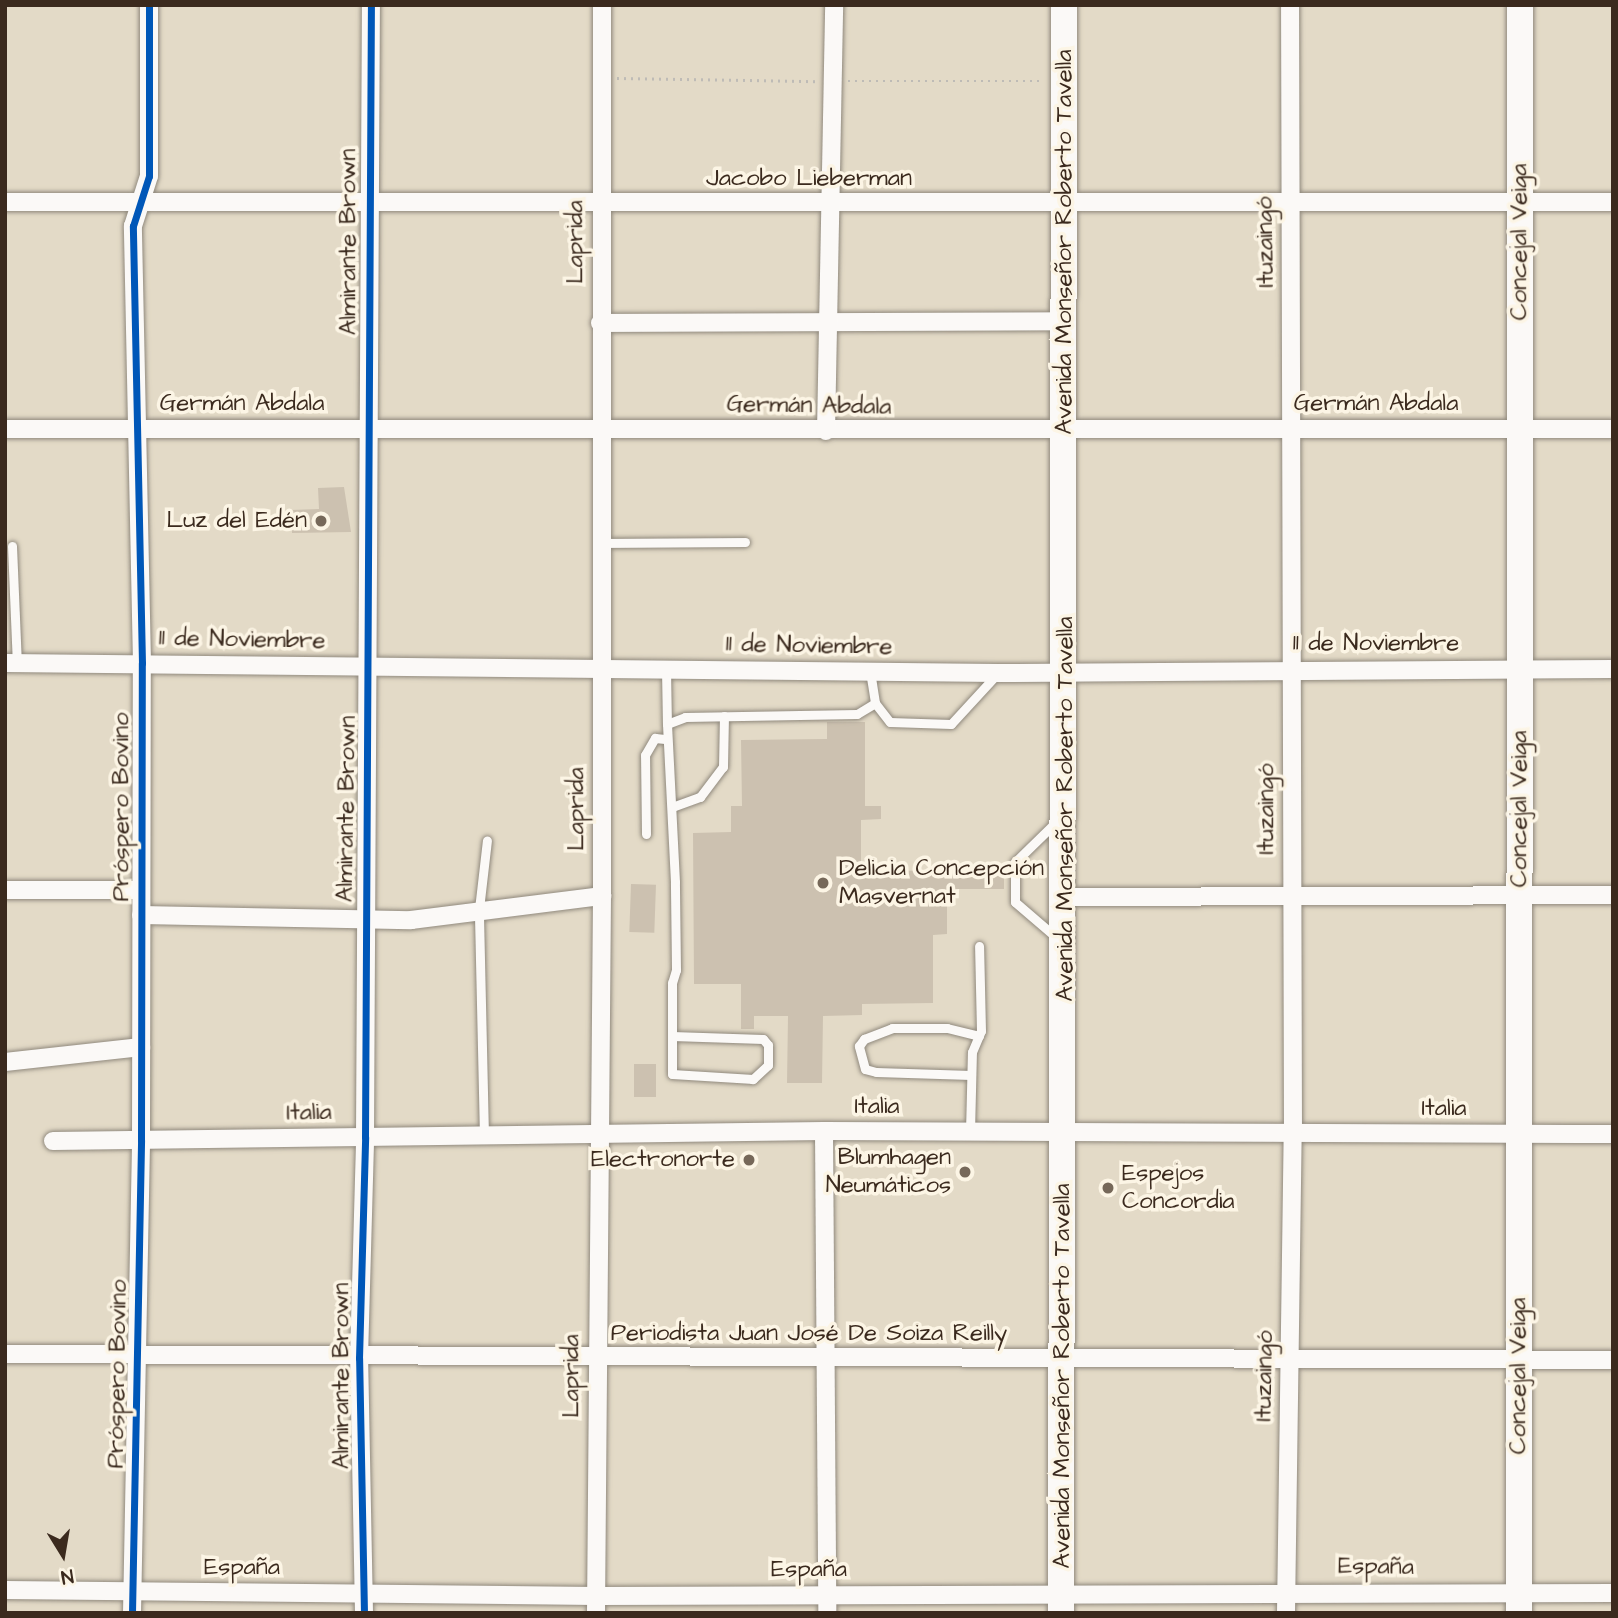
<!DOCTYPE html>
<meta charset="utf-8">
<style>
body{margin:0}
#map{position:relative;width:1618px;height:1618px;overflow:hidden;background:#e3dac7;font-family:"Architects Daughter",sans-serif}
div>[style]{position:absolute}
.building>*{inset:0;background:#ccc1b0;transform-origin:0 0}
.path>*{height:2.5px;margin-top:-1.25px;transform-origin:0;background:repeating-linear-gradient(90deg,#bebbb6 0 2px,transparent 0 7px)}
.roads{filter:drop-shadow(0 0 2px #90897d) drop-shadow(0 0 2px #90897d)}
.lane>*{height:9px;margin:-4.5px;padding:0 4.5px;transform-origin:4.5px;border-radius:4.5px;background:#fbf9f7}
.street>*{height:18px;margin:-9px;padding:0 9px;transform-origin:9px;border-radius:9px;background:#fbf9f7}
.secondary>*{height:26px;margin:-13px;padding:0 13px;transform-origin:13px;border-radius:13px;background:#fbf9f7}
.cycleway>*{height:7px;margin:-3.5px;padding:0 3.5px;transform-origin:3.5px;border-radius:3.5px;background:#0057b8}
.dots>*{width:19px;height:19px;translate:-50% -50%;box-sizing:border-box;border:4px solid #fcf5e5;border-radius:50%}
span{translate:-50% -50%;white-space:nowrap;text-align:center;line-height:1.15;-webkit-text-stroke:7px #fcf5e5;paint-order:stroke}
.street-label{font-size:24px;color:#3b2a1e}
.poi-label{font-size:24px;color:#3b2a1e}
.right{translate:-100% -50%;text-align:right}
.left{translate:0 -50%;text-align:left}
.frame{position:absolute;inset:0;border:7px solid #3b2a1e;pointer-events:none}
.north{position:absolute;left:28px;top:1520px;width:70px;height:70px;-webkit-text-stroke:5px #fcf5e5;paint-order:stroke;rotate:169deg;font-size:19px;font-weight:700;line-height:28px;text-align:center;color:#3b2a1e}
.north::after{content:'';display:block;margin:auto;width:24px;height:32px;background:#3b2a1e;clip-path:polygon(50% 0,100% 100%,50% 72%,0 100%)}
</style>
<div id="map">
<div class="building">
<div style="clip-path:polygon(344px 487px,351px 532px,292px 533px,291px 510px,319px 509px,318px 488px)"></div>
<div style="clip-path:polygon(827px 722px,865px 722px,865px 806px,881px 806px,881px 819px,861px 820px,861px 871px,1004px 870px,1004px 889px,947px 889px,947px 934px,933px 935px,933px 1003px,862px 1004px,862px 1015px,823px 1016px,822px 1083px,787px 1083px,788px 1016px,754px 1016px,754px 1029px,741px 1029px,741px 984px,694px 984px,693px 833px,731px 832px,731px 806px,742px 806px,741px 740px,827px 739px)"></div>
<div style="left:631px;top:884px;width:25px;height:48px;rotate:2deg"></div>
<div style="left:634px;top:1064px;width:22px;height:33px"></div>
</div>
<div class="path">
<div style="left:617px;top:78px;width:200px;rotate:0.9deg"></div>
<div style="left:848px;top:81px;width:196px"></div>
</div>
<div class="roads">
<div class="lane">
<div style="left:602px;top:543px;width:143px;rotate:-0.4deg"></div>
<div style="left:12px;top:546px;width:117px;rotate:87.6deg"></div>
<div style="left:666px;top:669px;width:55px;rotate:89deg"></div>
<div style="left:870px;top:671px;width:32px;rotate:81deg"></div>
<div style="left:875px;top:703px;width:24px;rotate:52deg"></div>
<div style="left:890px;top:722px;width:61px;rotate:1.9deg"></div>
<div style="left:951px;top:724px;width:68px;rotate:-47.4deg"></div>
<div style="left:672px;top:807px;width:30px;rotate:-20deg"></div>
<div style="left:700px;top:797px;width:38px;rotate:-53deg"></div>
<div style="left:723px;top:767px;width:51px;rotate:-88.9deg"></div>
<div style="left:1057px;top:821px;width:59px;rotate:135.7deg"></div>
<div style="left:1015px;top:862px;width:40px;rotate:90deg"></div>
<div style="left:1015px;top:902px;width:55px;rotate:40.6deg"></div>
<div style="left:646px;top:834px;width:79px;rotate:-90.7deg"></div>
<div style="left:645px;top:755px;width:20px;rotate:-60deg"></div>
<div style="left:655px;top:738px;width:10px;rotate:6deg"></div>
<div style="left:672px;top:1036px;width:91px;rotate:1.9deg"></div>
<div style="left:763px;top:1039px;width:8px;rotate:50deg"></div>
<div style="left:768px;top:1045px;width:20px;rotate:90deg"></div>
<div style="left:768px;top:1065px;width:21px;rotate:137deg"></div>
<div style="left:753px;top:1079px;width:81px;rotate:-176.5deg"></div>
<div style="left:672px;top:1074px;width:91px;rotate:-90deg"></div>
<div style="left:672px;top:983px;width:14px;rotate:-73deg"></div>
<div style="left:676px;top:970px;width:88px;rotate:-90.7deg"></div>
<div style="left:675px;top:882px;width:158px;rotate:-92.9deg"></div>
<div style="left:667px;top:724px;width:19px;rotate:-21deg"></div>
<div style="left:685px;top:717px;width:172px;rotate:-1deg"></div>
<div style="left:857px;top:714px;width:21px;rotate:-31deg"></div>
<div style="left:971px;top:1075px;width:95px;rotate:-178.2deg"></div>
<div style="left:876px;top:1072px;width:11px;rotate:-165deg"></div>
<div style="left:865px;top:1069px;width:24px;rotate:-105deg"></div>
<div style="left:859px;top:1046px;width:9px;rotate:-54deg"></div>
<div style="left:864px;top:1039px;width:30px;rotate:-21deg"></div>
<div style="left:892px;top:1028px;width:55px"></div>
<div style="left:947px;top:1028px;width:33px;rotate:14deg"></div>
<div style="left:970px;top:1132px;width:80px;rotate:-88.6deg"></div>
<div style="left:972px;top:1052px;width:23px;rotate:-67deg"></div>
<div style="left:981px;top:1031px;width:85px;rotate:-91.3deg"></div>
<div style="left:484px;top:1136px;width:227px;rotate:-91.3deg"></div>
<div style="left:479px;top:909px;width:69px;rotate:-83.4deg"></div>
</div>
<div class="street">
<div style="left:5px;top:202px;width:1608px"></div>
<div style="left:600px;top:323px;width:466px;rotate:-0.2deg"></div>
<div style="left:5px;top:429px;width:1608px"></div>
<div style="left:826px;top:431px;width:426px;rotate:-88.9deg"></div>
<div style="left:5px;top:663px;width:993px;rotate:0.58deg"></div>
<div style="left:998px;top:673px;width:615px;rotate:-0.37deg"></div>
<div style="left:5px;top:890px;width:136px"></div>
<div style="left:1065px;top:897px;width:548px;rotate:-0.21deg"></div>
<div style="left:141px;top:915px;width:270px;rotate:1.1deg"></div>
<div style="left:411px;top:920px;width:193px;rotate:-7.2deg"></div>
<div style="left:5px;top:1062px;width:137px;rotate:-6.3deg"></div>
<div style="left:824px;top:1131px;width:482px;rotate:89.6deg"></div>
<div style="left:53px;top:1141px;width:771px;rotate:-0.74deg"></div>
<div style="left:824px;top:1131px;width:789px;rotate:0.22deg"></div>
<div style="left:5px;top:1354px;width:1608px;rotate:0.21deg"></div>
<div style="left:5px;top:1590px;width:591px;rotate:0.58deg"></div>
<div style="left:596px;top:1596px;width:1017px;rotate:-0.17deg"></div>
<div style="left:132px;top:1613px;width:473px;rotate:-88.9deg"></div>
<div style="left:141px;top:1140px;width:477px;rotate:-89.9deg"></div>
<div style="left:142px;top:663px;width:437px;rotate:-91.2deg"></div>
<div style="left:133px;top:226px;width:52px;rotate:-72.3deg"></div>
<div style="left:149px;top:176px;width:171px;rotate:-90deg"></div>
<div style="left:364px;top:1613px;width:255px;rotate:-91.1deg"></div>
<div style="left:359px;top:1358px;width:221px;rotate:-88.4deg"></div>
<div style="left:365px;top:1137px;width:1132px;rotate:-89.7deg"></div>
<div style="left:596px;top:1613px;width:717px;rotate:-89.52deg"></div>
<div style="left:602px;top:896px;width:891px;rotate:-90deg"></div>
<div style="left:1286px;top:1613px;width:481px;rotate:-89.2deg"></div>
<div style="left:1293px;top:1132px;width:1127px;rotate:-90.15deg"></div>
</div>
<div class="secondary">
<div style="left:1061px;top:1613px;width:1608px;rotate:-89.89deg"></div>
<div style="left:1519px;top:1613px;width:1608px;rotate:-89.96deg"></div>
</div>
</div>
<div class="cycleway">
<div style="left:132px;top:1613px;width:473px;rotate:-88.9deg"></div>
<div style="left:141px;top:1140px;width:477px;rotate:-89.9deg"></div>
<div style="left:142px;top:663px;width:437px;rotate:-91.2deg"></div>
<div style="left:133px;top:226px;width:52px;rotate:-72.3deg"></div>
<div style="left:149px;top:176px;width:171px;rotate:-90deg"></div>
<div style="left:364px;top:1613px;width:255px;rotate:-91.1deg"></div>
<div style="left:359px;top:1358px;width:221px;rotate:-88.4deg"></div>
<div style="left:365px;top:1137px;width:1132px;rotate:-89.7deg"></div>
</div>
<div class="dots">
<div style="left:321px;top:521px;background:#766859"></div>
<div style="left:823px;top:883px;background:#766859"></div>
<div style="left:749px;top:1160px;background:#766859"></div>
<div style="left:965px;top:1172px;background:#766859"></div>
<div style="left:1108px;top:1188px;background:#766859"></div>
</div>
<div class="street-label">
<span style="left:809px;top:179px">Jacobo Lieberman</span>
<span style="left:349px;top:242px;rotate:-90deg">Almirante Brown</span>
<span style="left:576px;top:242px;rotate:-90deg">Laprida</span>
<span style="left:1065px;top:242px;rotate:-90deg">Avenida Monseñor Roberto Tavella</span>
<span style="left:1266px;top:242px;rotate:-91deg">Ituzaingó</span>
<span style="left:1520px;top:242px;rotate:-90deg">Concejal Veiga</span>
<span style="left:242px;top:404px">Germán Abdala</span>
<span style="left:1376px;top:404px">Germán Abdala</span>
<span style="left:809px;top:406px;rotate:1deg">Germán Abdala</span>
<span style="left:242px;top:640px;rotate:1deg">11 de Noviembre</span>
<span style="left:1376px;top:644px">11 de Noviembre</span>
<span style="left:809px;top:646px;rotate:1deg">11 de Noviembre</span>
<span style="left:122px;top:807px;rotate:-90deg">Próspero Bovino</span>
<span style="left:347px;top:809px;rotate:-89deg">Almirante Brown</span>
<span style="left:577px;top:809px;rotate:-90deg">Laprida</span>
<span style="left:1066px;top:809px;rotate:-90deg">Avenida Monseñor Roberto Tavella</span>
<span style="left:1267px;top:809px;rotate:-90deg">Ituzaingó</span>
<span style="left:1520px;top:809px;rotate:-90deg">Concejal Veiga</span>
<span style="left:877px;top:1107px">Italia</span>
<span style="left:1444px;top:1109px">Italia</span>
<span style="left:309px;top:1113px;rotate:-1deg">Italia</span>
<span style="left:809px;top:1334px">Periodista Juan José De Soiza Reilly</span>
<span style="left:118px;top:1374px;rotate:-89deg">Próspero Bovino</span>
<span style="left:342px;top:1376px;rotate:-90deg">Almirante Brown</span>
<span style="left:572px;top:1376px;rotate:-90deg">Laprida</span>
<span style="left:1063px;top:1376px;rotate:-90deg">Avenida Monseñor Roberto Tavella</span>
<span style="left:1265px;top:1376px;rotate:-89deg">Ituzaingó</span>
<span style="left:1519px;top:1376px;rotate:-90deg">Concejal Veiga</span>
<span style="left:1376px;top:1567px;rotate:1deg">España</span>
<span style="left:242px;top:1568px">España</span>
<span style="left:809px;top:1570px">España</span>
</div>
<div class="poi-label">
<span class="right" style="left:307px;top:521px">Luz del Edén</span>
<span class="left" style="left:839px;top:883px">Delicia Concepción<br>Masvernat</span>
<span class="right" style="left:951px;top:1172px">Blumhagen<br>Neumáticos</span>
<span class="right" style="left:735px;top:1160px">Electronorte</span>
<span class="left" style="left:1122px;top:1188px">Espejos<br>Concordia</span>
</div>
<div class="frame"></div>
<div class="north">N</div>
</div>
